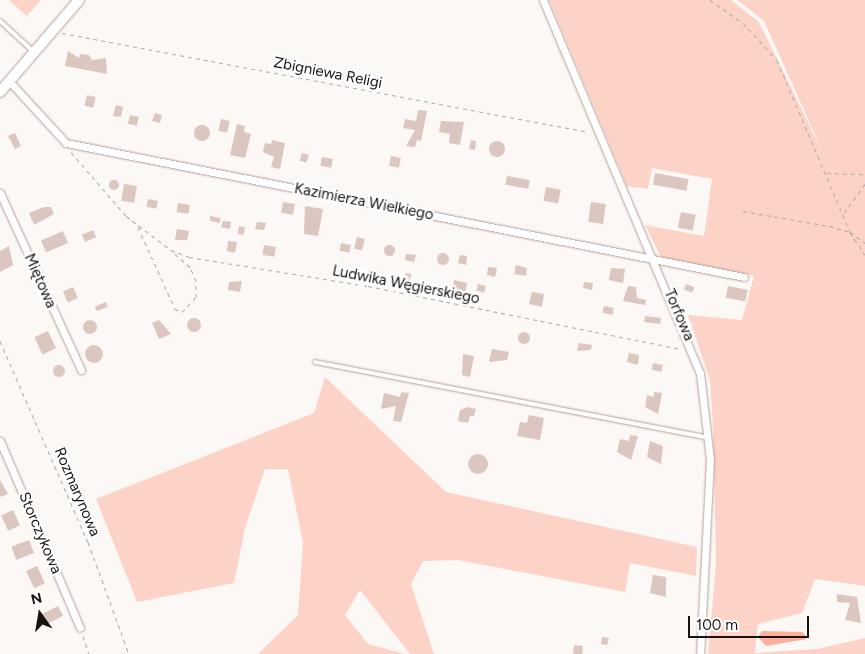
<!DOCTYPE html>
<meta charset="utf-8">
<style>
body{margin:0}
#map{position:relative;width:865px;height:654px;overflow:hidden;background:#fcf8f6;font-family:Figtree,sans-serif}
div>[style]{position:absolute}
.green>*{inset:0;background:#fdd3c7}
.water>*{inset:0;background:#fab09d}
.building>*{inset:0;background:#dcc6c0;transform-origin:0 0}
.round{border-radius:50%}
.path>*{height:1px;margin-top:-0.5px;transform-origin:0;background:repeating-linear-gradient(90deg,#afa9a7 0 4px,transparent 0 8px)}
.roads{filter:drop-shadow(0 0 1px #b49f99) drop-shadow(0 0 1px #b49f99)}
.lane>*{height:4px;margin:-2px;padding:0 2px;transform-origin:2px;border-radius:2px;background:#fff}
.street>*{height:7px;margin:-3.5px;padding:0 3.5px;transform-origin:3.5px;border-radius:3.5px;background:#fff}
.secondary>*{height:10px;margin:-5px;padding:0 5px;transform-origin:5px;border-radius:5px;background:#fff}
span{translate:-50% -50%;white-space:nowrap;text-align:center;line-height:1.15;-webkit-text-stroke:5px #fff;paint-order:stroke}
.street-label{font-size:15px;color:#1a1210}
.north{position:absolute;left:15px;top:589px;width:50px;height:50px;-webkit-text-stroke:4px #fff;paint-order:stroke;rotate:347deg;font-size:14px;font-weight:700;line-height:20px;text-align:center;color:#1a1210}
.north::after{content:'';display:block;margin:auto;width:18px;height:22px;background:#1a1210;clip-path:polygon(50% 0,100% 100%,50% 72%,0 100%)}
.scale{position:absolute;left:688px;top:616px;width:121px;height:22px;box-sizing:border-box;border:2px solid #1a1210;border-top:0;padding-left:6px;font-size:15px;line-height:18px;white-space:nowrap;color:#1a1210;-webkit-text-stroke:4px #fff;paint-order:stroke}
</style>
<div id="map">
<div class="green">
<div style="clip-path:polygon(9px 0,41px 0,27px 16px)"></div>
<div style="clip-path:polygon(549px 0,731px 0,759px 22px,826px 159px,764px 21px,737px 0,865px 0,865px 586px,815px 579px,802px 613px,758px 624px,755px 653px,817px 649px,865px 638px,865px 654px,708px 654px,716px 563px,713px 425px,710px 380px,688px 315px,742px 320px,754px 276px,661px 257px,645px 225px,704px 236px,712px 179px,652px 168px,648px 189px,627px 186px)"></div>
<div style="clip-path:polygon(325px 377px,446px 492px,697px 547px,696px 576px,630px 563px,625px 592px,458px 560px,423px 561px,411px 584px,434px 654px,410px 654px,360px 590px,345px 615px,368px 644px,405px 654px,258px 654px,298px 615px,303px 543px,288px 469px,265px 469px,245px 528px,234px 583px,137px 602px,96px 499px,314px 413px)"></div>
</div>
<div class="water">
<div style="clip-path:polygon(762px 631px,803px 632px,807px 639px,766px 646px,758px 637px)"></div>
</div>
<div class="building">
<div style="clip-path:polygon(68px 51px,79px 58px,80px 54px,89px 55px,92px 60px,106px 58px,107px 74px,65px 66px)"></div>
<div style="left:87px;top:95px;width:9px;height:11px;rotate:13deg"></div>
<div style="clip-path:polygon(116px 105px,123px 107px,121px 117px,113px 116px)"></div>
<div style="clip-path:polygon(418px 110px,427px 111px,421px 141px,417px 140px,415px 147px,406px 146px,415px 130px,403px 128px,405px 119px,416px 121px)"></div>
<div style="clip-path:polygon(155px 113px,162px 115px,160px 123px,152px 121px)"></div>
<div style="left:130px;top:115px;width:9px;height:9px;rotate:13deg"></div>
<div style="left:221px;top:119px;width:9px;height:12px;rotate:13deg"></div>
<div style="clip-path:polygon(441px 121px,464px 122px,460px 145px,449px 143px,450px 134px,439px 132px)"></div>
<div style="clip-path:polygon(237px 124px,245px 126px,244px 132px,251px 134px,245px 158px,230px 155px)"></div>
<div class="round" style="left:194px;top:125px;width:16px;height:16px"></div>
<div style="clip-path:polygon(15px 133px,21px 146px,15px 149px,8px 136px)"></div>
<div style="clip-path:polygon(272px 140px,285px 143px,280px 169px,271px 167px,274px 157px,263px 152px,265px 143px,271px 144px)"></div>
<div style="clip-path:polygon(471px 140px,476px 141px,475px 150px,469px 149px)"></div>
<div class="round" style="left:489px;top:141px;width:16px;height:16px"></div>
<div style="left:302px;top:153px;width:7px;height:8px;rotate:16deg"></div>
<div style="left:391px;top:156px;width:10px;height:10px;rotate:11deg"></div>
<div style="left:322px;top:157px;width:11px;height:9px;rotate:10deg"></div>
<div style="left:655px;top:173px;width:34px;height:12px;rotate:10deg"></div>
<div style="left:507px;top:176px;width:23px;height:9px;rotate:10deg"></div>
<div class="round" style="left:109px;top:180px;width:10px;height:10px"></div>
<div style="left:124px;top:184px;width:13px;height:17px;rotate:9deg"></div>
<div style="left:546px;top:187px;width:15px;height:14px;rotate:11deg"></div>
<div style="left:148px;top:199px;width:10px;height:8px;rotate:11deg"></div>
<div style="left:283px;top:202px;width:12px;height:11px;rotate:9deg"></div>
<div style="left:591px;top:202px;width:15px;height:20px;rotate:8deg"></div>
<div style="left:178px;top:203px;width:12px;height:9px;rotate:9deg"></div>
<div style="clip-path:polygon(305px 206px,323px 209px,318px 236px,304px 234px)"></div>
<div style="clip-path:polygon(44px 207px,51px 207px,54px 214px,34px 225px,29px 213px)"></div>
<div style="left:681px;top:212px;width:15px;height:16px;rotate:11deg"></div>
<div style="clip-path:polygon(210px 216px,220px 218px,220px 223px,210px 221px)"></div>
<div style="clip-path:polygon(223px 221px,231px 222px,230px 229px,221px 227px)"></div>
<div style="clip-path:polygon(257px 222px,266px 223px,264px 230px,255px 229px)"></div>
<div style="left:239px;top:226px;width:6px;height:8px;rotate:9deg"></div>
<div style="clip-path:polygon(177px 229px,189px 231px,187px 240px,175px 240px)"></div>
<div style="left:93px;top:230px;width:8px;height:12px;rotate:67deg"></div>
<div style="left:63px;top:231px;width:13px;height:24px;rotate:67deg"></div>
<div style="left:357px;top:237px;width:8px;height:12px;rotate:14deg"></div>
<div style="clip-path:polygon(228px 241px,237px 242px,235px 253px,227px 251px)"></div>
<div style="left:341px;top:243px;width:10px;height:8px;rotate:11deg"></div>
<div class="round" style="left:383.5px;top:244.5px;width:11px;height:11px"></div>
<div style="left:264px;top:245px;width:12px;height:10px;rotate:9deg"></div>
<div style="clip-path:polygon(9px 246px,13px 265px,0 272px,0 251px)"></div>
<div class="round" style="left:437px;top:253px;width:12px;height:12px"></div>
<div style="clip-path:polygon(406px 254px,416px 255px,414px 262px,405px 260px)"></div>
<div style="clip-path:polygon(460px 255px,467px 256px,466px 265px,458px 263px)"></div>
<div style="clip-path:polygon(516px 265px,527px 268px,526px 276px,514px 274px)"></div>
<div style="clip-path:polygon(488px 267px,497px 268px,495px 277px,487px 275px)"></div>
<div style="clip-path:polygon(611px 268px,625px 269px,623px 283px,609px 280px)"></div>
<div style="clip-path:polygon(406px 273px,411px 274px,410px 283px,404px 282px)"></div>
<div style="clip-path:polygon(454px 280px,467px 283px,465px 294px,452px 293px)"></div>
<div style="clip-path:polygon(242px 281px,240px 292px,228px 290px,229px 282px)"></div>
<div style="clip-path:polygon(584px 282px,593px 283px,592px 290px,583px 288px)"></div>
<div style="left:478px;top:284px;width:8px;height:7px;rotate:14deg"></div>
<div style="left:686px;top:284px;width:9px;height:6px;rotate:21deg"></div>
<div style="clip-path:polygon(628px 286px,636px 287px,637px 298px,646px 300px,645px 305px,623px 301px)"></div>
<div style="left:728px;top:286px;width:20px;height:12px;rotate:11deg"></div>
<div style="left:73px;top:287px;width:12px;height:11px;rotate:66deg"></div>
<div style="clip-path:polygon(532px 292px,544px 294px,542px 307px,529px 304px)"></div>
<div style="left:106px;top:302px;width:5px;height:12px;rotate:68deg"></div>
<div style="left:604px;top:306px;width:10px;height:7px;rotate:11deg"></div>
<div style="left:645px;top:316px;width:16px;height:6px;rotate:7deg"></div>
<div class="round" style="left:187px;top:318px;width:14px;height:14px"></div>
<div class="round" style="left:83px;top:320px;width:14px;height:14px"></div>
<div style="clip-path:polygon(159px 320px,171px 334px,159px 339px,152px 323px)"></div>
<div style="left:48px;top:331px;width:19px;height:15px;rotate:65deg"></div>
<div class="round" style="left:518px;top:332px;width:12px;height:12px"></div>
<div style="clip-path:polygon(579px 343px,592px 345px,591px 350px,577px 351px)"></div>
<div class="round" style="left:85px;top:345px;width:18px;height:18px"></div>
<div style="clip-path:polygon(492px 349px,509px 352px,507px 360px,489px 362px)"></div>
<div style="clip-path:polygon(629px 353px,639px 355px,638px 365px,627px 362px)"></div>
<div style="clip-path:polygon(463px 354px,474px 356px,470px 377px,462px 375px)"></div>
<div style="left:653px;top:363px;width:10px;height:7px;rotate:11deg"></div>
<div class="round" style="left:53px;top:365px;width:12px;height:12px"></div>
<div style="clip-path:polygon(401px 392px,409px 393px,401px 422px,393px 421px,396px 406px,381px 409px,384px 393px,400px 397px)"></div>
<div style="clip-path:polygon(654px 392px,662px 393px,658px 414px,645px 407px,647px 395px,654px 397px)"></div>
<div style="clip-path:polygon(468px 407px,476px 409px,474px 416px,470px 416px,468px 423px,458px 421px,460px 410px)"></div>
<div style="clip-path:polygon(529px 415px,544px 418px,540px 440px,517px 436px,520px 422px,527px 423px)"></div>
<div style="clip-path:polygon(630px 435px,638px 436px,631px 460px,617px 452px,620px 439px,629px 441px)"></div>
<div style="clip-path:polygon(650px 441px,663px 446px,661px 464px,647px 457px)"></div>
<div class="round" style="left:468px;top:454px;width:20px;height:20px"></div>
<div style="clip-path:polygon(0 480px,8px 494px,0 497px)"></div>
<div style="left:13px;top:510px;width:17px;height:13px;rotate:66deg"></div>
<div style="left:29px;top:540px;width:14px;height:19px;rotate:69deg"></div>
<div style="left:37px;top:566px;width:19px;height:12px;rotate:65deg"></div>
<div style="clip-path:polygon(653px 575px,666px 577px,666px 597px,650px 593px)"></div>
<div style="clip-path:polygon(837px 594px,857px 597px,861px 623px,845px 620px,850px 603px,837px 602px)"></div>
<div style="left:58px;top:606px;width:11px;height:20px;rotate:63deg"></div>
<div style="clip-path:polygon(602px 637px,609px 638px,607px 645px,601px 644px)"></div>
<div style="left:574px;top:645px;width:9px;height:9px;rotate:6deg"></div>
</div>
<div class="path">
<div style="left:710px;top:0;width:40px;rotate:34.9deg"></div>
<div style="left:743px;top:23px;width:50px;rotate:47.4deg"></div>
<div style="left:777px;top:60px;width:187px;rotate:67deg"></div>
<div style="left:850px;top:232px;width:27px;rotate:57deg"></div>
<div style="left:62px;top:33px;width:536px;rotate:10.64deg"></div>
<div style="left:71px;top:152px;width:84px;rotate:49.3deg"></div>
<div style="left:126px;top:216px;width:56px;rotate:37.1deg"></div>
<div style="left:171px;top:250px;width:19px;rotate:21deg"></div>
<div style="left:189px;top:257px;width:181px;rotate:9.2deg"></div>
<div style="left:368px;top:286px;width:319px;rotate:11.4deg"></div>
<div style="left:827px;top:173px;width:38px;rotate:2deg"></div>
<div style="left:743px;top:211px;width:87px;rotate:9.9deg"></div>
<div style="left:829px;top:226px;width:22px;rotate:16deg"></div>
<div style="left:850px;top:232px;width:19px;rotate:36deg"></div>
<div style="left:844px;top:213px;width:36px;rotate:-54deg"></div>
<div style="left:138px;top:227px;width:90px;rotate:65.7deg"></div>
<div style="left:175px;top:309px;width:8px;rotate:23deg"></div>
<div style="left:182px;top:312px;width:21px;rotate:-47deg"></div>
<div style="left:196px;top:297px;width:16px;rotate:-90deg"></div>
<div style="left:196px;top:281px;width:15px;rotate:-113deg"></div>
<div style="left:190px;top:267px;width:23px;rotate:-139deg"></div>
<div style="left:0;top:341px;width:219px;rotate:66.4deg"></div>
<div style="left:88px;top:542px;width:119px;rotate:69.9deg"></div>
<div style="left:83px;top:636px;width:19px;rotate:72deg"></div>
</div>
<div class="roads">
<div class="lane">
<div style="left:0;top:21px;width:46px;rotate:42.4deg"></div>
<div style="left:315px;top:362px;width:400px;rotate:10.9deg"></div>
</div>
<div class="street">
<div style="left:543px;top:0;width:405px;rotate:67.2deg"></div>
<div style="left:700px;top:373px;width:87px;rotate:83.4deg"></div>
<div style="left:710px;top:459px;width:195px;rotate:92.9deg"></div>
<div style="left:9px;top:81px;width:84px;rotate:47.4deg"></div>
<div style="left:66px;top:143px;width:691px;rotate:11.18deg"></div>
<div style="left:0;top:193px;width:195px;rotate:65.4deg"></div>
<div style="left:0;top:441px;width:203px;rotate:66.8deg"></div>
</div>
<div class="secondary">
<div style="left:0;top:92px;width:121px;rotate:-49.3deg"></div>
</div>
</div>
<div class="street-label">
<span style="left:328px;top:73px;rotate:11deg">Zbigniewa Religi</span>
<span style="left:364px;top:202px;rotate:11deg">Kazimierza Wielkiego</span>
<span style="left:40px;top:281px;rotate:66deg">Miętowa</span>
<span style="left:406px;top:285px;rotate:11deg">Ludwika Węgierskiego</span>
<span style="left:679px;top:315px;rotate:67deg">Torfowa</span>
<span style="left:77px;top:492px;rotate:67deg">Rozmarynowa</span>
<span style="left:40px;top:533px;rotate:67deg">Storczykowa</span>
</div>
<div class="north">N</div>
<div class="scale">100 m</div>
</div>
